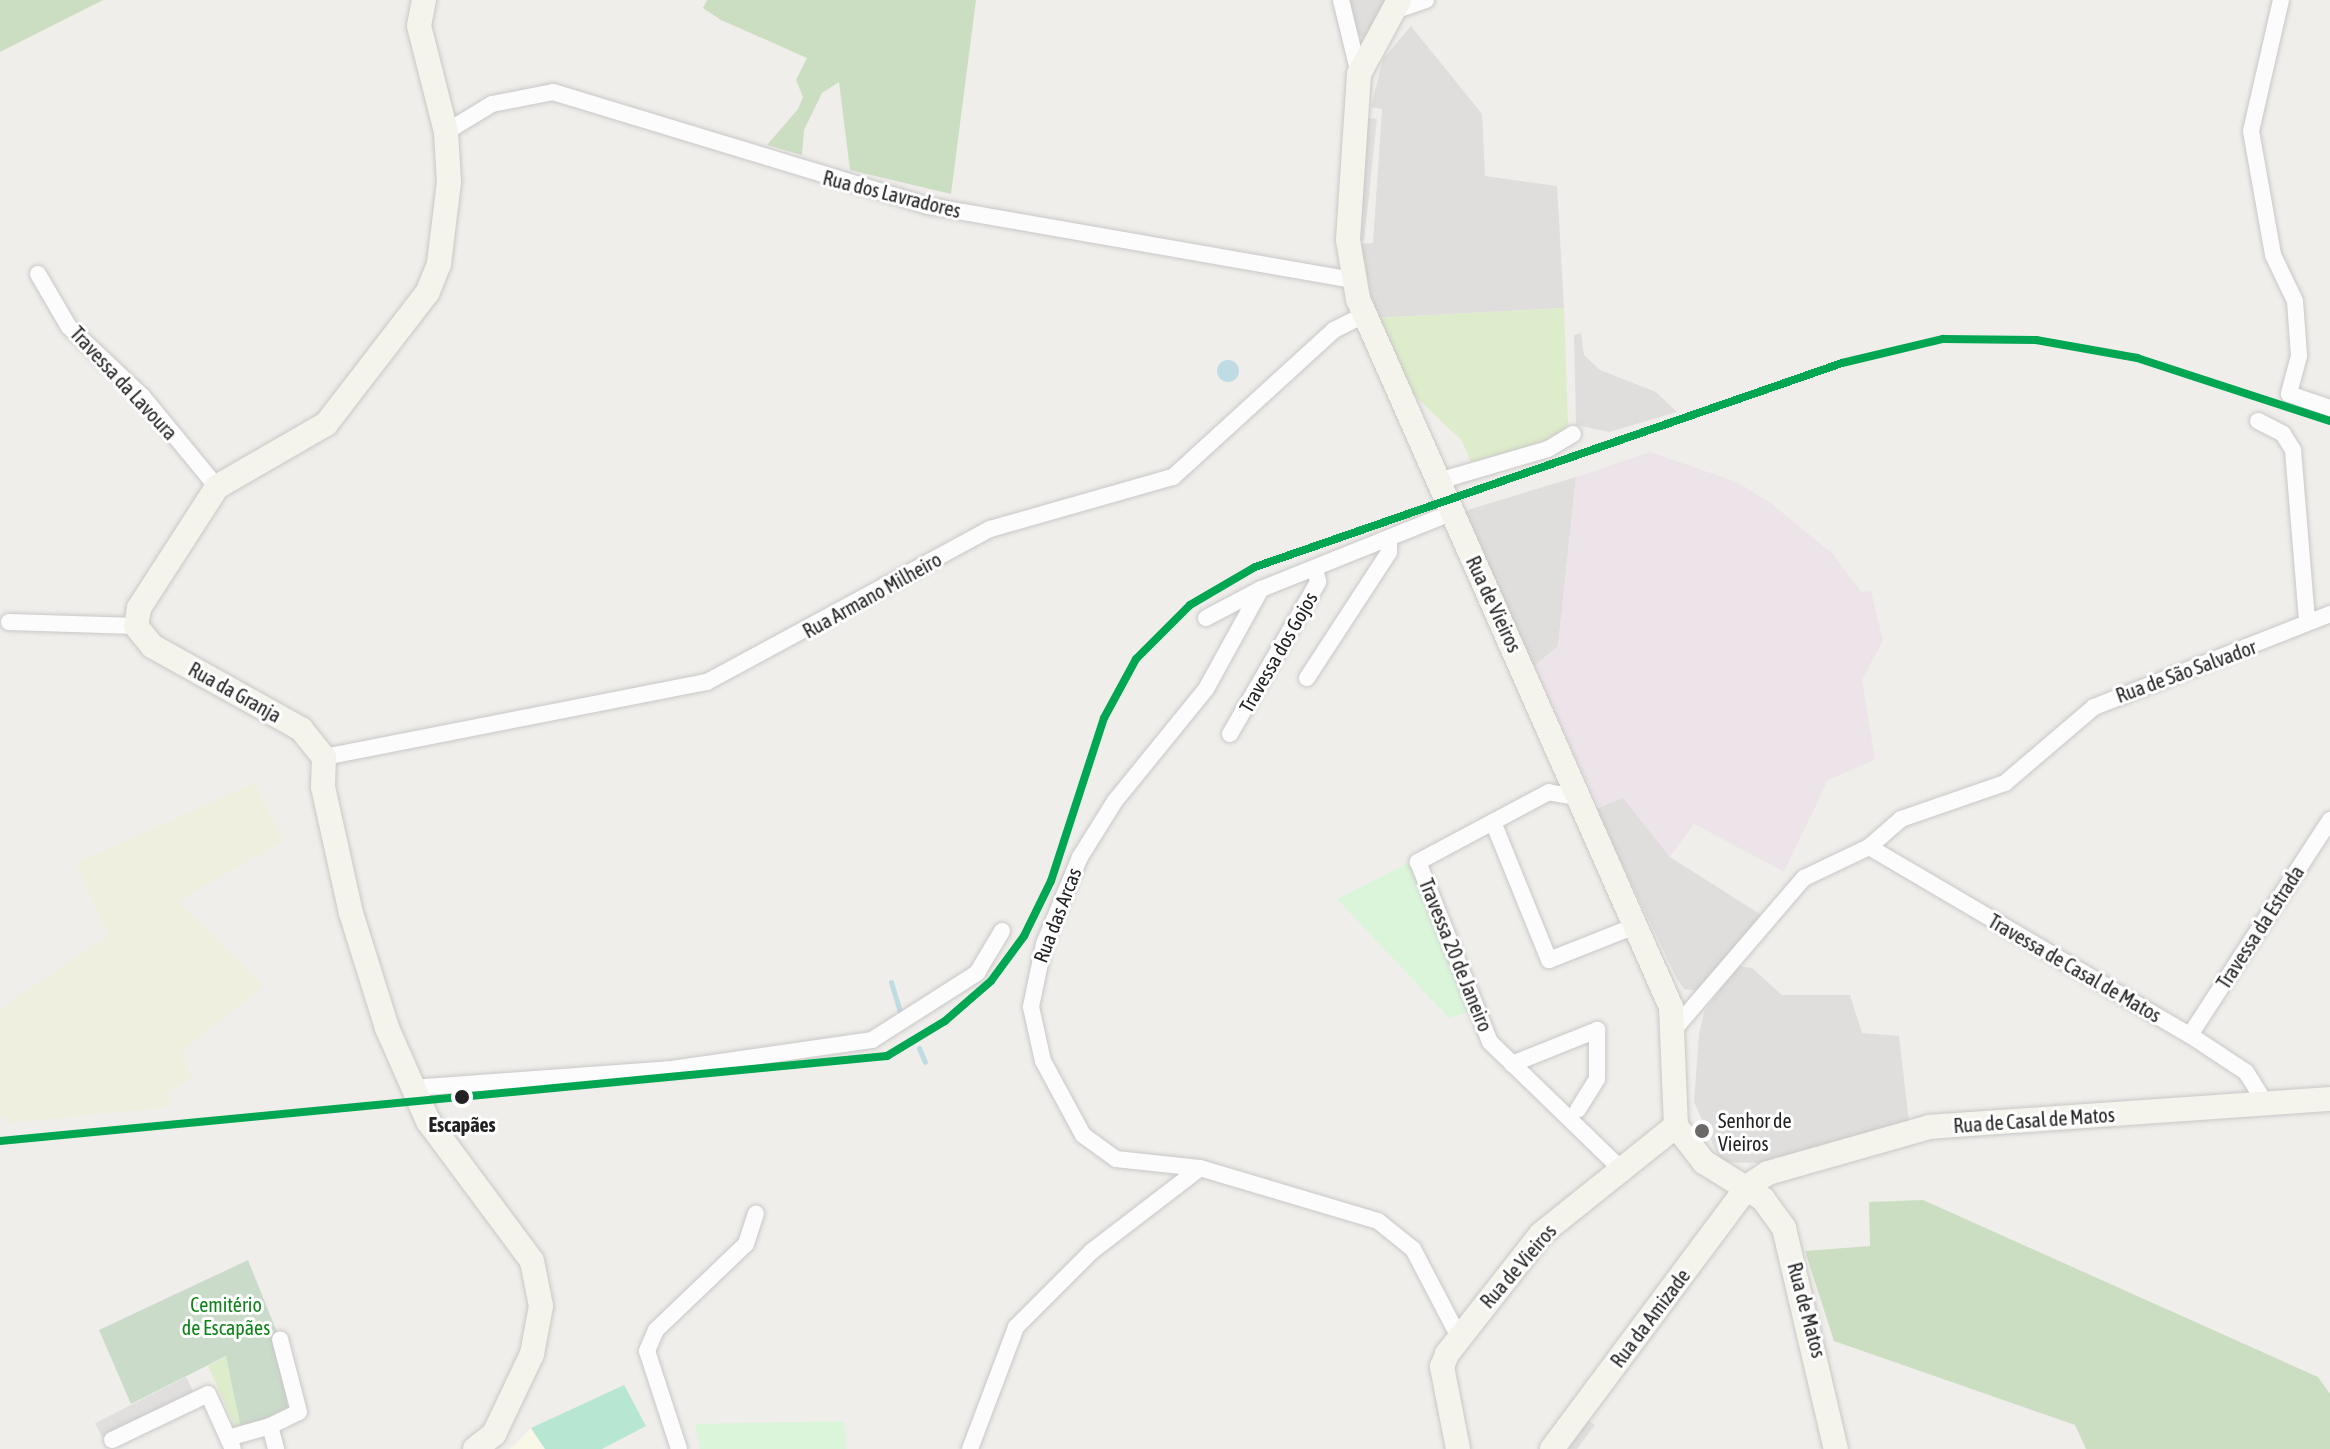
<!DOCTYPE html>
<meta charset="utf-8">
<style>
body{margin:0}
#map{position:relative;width:2330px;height:1449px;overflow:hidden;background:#f0eeeb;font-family:"Asap Condensed",sans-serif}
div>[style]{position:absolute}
.residential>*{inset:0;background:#dfdedc}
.industrial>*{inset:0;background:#ede4e9}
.education>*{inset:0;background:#f8f7e8}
.farmland>*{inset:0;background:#efefdf}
.grass>*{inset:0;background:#ddeccb}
.forest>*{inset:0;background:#cbdec1}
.cemetery>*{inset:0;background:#cadbca}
.park>*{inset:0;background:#daf5da}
.pitch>*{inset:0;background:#b7e6d2}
.parking>*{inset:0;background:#e0dfde;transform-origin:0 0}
.water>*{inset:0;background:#bfdbe3}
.round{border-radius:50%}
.stream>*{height:5px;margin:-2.5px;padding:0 2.5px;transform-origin:2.5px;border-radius:2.5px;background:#bfdbe3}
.roads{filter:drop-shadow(0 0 2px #c9c8c7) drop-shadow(0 0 2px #c9c8c7)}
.street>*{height:16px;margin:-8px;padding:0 8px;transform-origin:8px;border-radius:8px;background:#fdfcfc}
.secondary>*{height:24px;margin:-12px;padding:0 12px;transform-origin:12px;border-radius:12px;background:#f4f4ed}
.rail-1>*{height:8px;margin:-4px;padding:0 4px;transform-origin:4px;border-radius:4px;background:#00a651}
.dots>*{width:22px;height:22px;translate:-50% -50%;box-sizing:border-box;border:4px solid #fff;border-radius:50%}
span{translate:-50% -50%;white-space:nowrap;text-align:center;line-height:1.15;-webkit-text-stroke:6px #fff;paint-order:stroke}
.street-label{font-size:20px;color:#222}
.poi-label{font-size:20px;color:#222}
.left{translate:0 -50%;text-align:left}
.stop-label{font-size:20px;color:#222;font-weight:700}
.park-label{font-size:20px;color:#0c8416}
</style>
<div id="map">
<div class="residential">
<div style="clip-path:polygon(1350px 0,1393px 0,1366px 40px,1356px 33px)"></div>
<div style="clip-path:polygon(1411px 26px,1482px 114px,1485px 176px,1557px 186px,1564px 308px,1376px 318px,1360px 244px,1373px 243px,1382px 109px,1371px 107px,1383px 59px)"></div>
<div style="clip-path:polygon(1581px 333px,1584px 355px,1600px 370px,1656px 392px,1677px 412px,1609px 432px,1576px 425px,1574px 335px)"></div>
<div style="clip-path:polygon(1576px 477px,1558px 647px,1534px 666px,1461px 512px)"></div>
<div style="clip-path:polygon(1623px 797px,1670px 857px,1763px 916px,1701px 991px,1684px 989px,1677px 979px,1596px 809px)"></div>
<div style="clip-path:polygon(1738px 966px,1752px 968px,1782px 995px,1850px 995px,1862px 1033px,1899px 1036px,1909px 1122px,1758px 1163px,1721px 1162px,1694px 1102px,1699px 1034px,1704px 1012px)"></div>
</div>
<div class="industrial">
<div style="clip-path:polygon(1650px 452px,1737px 482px,1772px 504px,1833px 554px,1861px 592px,1871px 591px,1883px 641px,1862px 680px,1875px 760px,1828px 780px,1784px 872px,1694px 824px,1670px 857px,1623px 798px,1599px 807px,1534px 666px,1558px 646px,1576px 477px)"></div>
</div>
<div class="education">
<div style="clip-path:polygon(531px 1428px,545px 1449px,509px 1449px,515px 1445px)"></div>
</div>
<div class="farmland">
<div style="clip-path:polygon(254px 783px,284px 841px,178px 901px,264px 986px,181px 1052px,192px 1079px,168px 1092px,171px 1107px,9px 1123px,0 1114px,0 1009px,108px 935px,76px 863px)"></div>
</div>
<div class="grass">
<div style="clip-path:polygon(1564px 308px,1568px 424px,1552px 442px,1473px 466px,1462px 441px,1415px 396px,1376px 318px)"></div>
<div style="clip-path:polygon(227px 1356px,241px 1428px,237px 1430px,208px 1366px)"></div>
</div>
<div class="forest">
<div style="clip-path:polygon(0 0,103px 0,0 52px)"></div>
<div style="clip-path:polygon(707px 0,976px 0,951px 194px,850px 170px,839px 82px,822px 93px,804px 130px,802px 155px,767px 145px,798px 109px,803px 97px,796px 80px,807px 58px,721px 20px,703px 8px)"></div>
<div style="clip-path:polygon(1923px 1200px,2318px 1377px,2330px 1394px,2330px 1449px,2086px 1449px,2075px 1425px,1834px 1341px,1805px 1251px,1870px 1246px,1869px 1202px)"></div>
</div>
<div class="cemetery">
<div style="clip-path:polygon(248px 1260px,277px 1332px,289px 1415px,241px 1428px,226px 1356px,131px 1404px,99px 1330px)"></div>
</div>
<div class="park">
<div style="clip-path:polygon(1412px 861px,1471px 1011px,1449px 1018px,1337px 899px)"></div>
<div style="clip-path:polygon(844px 1421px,846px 1449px,700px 1449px,695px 1424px)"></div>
</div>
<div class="pitch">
<div style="clip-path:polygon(624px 1385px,646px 1426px,602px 1449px,545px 1449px,531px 1428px)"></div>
</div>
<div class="parking">
<div style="left:1368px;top:118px;width:9px;height:122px;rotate:6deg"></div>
<div style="left:186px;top:1377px;width:16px;height:102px;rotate:63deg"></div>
<div style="clip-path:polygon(1586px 1419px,1595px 1425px,1577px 1449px,1563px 1449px)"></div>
</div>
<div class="water">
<div class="round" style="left:1217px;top:360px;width:22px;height:22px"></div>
</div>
<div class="stream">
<div style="left:891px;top:982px;width:30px;rotate:73deg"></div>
<div style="left:919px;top:1048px;width:15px;rotate:67deg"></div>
</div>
<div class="roads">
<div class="street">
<div style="left:1341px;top:0;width:76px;rotate:76.3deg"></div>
<div style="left:2281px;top:0;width:134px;rotate:102.9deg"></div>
<div style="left:2251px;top:131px;width:126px;rotate:79.9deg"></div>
<div style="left:2273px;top:255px;width:51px;rotate:64.4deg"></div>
<div style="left:2295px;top:301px;width:55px;rotate:85.8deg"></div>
<div style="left:2299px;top:356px;width:39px;rotate:105deg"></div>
<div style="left:2289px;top:394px;width:43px;rotate:18.9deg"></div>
<div style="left:1394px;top:11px;width:34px;rotate:-19deg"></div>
<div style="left:446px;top:132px;width:54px;rotate:-31.3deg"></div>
<div style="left:492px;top:104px;width:62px;rotate:-11.1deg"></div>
<div style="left:553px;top:92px;width:393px;rotate:16.9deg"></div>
<div style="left:929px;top:206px;width:430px;rotate:9.9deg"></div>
<div style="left:38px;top:274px;width:61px;rotate:59.7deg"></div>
<div style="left:69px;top:327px;width:102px;rotate:43.4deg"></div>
<div style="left:143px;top:397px;width:117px;rotate:50.6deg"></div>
<div style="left:2258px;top:421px;width:28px;rotate:27deg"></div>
<div style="left:2283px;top:434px;width:19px;rotate:58deg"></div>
<div style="left:2293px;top:450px;width:170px;rotate:85.3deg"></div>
<div style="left:1442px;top:480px;width:110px;rotate:-16.3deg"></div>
<div style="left:1548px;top:449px;width:29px;rotate:-31deg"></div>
<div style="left:1453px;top:512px;width:207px;rotate:158.1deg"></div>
<div style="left:1261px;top:589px;width:114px;rotate:118.8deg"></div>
<div style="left:1206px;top:689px;width:144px;rotate:129.1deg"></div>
<div style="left:1115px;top:801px;width:66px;rotate:122deg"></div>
<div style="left:1080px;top:857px;width:94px;rotate:112.5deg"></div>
<div style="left:1044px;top:944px;width:64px;rotate:101.7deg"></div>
<div style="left:1031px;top:1007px;width:55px;rotate:77.5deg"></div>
<div style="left:1043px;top:1061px;width:84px;rotate:61.6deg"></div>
<div style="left:1083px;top:1135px;width:41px;rotate:36deg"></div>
<div style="left:1116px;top:1159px;width:84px;rotate:6.1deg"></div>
<div style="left:1200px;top:1168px;width:186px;rotate:16.6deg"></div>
<div style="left:1378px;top:1221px;width:45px;rotate:38.7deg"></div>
<div style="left:1413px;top:1249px;width:99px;rotate:62.4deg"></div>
<div style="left:1206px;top:618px;width:62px;rotate:-27.8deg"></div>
<div style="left:9px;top:622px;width:127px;rotate:1.8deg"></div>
<div style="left:1307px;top:678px;width:150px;rotate:-56.9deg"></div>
<div style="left:1389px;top:552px;width:14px;rotate:-90deg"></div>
<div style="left:1230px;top:734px;width:176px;rotate:-59.9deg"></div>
<div style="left:1318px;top:582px;width:14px;rotate:-102deg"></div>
<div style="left:324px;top:757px;width:390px;rotate:-11.1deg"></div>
<div style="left:707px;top:682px;width:322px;rotate:-28.4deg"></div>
<div style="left:990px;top:529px;width:190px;rotate:-15.9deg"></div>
<div style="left:1173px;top:477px;width:218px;rotate:-42.4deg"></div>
<div style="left:1334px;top:330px;width:33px;rotate:-27deg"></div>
<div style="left:1576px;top:797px;width:27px;rotate:-170deg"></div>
<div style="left:1549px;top:792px;width:149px;rotate:151.9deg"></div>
<div style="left:1418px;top:862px;width:194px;rotate:68.2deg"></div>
<div style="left:1490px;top:1042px;width:182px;rotate:44.1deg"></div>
<div style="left:1493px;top:822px;width:149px;rotate:67.9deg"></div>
<div style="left:1549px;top:960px;width:92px;rotate:-21.6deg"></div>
<div style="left:1869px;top:847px;width:372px;rotate:30.4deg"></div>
<div style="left:2190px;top:1035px;width:67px;rotate:33.5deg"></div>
<div style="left:2246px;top:1072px;width:38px;rotate:58deg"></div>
<div style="left:1677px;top:1026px;width:195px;rotate:-49.4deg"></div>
<div style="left:1804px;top:878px;width:72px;rotate:-25.5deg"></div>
<div style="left:1869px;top:847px;width:43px;rotate:-41.2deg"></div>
<div style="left:1901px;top:819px;width:110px;rotate:-19.1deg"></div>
<div style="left:2005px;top:783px;width:117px;rotate:-40.5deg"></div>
<div style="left:2094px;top:707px;width:254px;rotate:-21.5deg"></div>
<div style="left:2190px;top:1035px;width:257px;rotate:-56.9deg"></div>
<div style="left:1512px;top:1064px;width:92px;rotate:-21.8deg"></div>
<div style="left:1597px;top:1030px;width:49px;rotate:90deg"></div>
<div style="left:1597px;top:1079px;width:36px;rotate:122deg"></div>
<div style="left:413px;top:1088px;width:259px;rotate:-4.2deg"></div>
<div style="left:671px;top:1069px;width:203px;rotate:-8.2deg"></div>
<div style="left:872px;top:1040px;width:125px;rotate:-32.5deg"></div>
<div style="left:977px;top:973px;width:49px;rotate:-59.2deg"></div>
<div style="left:270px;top:1426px;width:32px;rotate:-26deg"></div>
<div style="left:299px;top:1412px;width:75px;rotate:-104.6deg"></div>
<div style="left:228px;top:1438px;width:44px;rotate:-15.9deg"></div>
<div style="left:270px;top:1426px;width:24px;rotate:75deg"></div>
<div style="left:112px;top:1440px;width:106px;rotate:-25.6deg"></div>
<div style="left:208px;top:1394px;width:60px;rotate:65.6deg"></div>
<div style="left:679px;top:1449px;width:103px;rotate:-108.1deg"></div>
<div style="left:647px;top:1351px;width:23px;rotate:-67deg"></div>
<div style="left:656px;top:1330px;width:124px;rotate:-43.7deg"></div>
<div style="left:746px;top:1244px;width:32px;rotate:-72deg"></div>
<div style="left:970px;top:1449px;width:130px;rotate:-69.3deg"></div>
<div style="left:1016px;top:1327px;width:107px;rotate:-45deg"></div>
<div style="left:1092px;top:1251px;width:136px;rotate:-37.5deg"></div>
</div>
<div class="secondary">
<div style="left:424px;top:0;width:26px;rotate:101deg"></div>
<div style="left:419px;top:26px;width:109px;rotate:75.7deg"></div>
<div style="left:446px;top:132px;width:50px;rotate:86.6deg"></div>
<div style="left:449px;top:182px;width:83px;rotate:97deg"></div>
<div style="left:439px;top:264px;width:31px;rotate:112deg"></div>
<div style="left:427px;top:293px;width:165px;rotate:127.6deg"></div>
<div style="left:326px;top:424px;width:126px;rotate:150deg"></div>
<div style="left:217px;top:487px;width:144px;rotate:122.8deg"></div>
<div style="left:139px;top:608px;width:18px;rotate:99deg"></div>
<div style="left:136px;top:626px;width:26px;rotate:51deg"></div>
<div style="left:152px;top:646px;width:171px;rotate:29.1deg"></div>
<div style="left:301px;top:729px;width:36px;rotate:51deg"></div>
<div style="left:324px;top:757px;width:30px;rotate:92deg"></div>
<div style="left:323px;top:787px;width:129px;rotate:77.5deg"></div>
<div style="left:351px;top:913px;width:121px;rotate:72.6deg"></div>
<div style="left:387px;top:1028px;width:102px;rotate:66.2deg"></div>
<div style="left:428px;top:1121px;width:174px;rotate:53.4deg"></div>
<div style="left:532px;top:1261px;width:46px;rotate:78.7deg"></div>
<div style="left:541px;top:1306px;width:49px;rotate:100.6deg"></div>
<div style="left:532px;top:1354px;width:89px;rotate:115.4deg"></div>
<div style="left:494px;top:1434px;width:24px;rotate:142deg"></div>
<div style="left:1399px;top:0;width:84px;rotate:118.4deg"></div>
<div style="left:1359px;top:74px;width:166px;rotate:93.8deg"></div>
<div style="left:1348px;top:240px;width:60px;rotate:80.4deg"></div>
<div style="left:1358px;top:299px;width:774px;rotate:66.15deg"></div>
<div style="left:1671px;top:1007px;width:119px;rotate:87.6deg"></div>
<div style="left:1676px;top:1126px;width:46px;rotate:52.1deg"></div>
<div style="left:1704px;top:1162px;width:70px;rotate:32.1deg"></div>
<div style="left:1763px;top:1199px;width:36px;rotate:54deg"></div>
<div style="left:1784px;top:1228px;width:227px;rotate:76.8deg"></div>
<div style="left:1458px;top:1449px;width:84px;rotate:-101deg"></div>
<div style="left:1442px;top:1367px;width:14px;rotate:-69deg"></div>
<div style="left:1447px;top:1354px;width:152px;rotate:-51.9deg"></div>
<div style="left:1541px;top:1234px;width:173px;rotate:-38.7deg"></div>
<div style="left:1552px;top:1449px;width:328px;rotate:-53.3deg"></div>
<div style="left:1748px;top:1186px;width:24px;rotate:-33deg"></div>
<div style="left:1768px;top:1173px;width:167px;rotate:-15.9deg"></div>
<div style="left:1929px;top:1127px;width:402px;rotate:-4deg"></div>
</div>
</div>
<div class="rail-1">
<div style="left:0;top:1141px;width:891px;rotate:-5.47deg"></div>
<div style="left:887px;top:1056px;width:68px;rotate:-31.1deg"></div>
<div style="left:945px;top:1021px;width:61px;rotate:-41deg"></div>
<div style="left:991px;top:981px;width:56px;rotate:-53.7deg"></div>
<div style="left:1024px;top:936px;width:61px;rotate:-63.9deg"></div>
<div style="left:1051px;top:881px;width:171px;rotate:-72deg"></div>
<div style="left:1104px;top:718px;width:67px;rotate:-61.5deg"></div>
<div style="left:1136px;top:659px;width:76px;rotate:-45deg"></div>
<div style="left:1190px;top:605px;width:75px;rotate:-30.3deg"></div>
<div style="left:1255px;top:567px;width:621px;rotate:-19.16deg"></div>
<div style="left:1842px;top:363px;width:104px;rotate:-13.4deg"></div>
<div style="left:1943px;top:339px;width:93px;rotate:0.6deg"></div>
<div style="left:2036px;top:340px;width:103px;rotate:10.1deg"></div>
<div style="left:2137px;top:358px;width:203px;rotate:18.1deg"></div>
</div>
<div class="dots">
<div style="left:462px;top:1097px;background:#222"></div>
<div style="left:1702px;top:1131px;background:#6a6968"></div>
</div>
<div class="street-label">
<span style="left:892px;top:194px;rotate:14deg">Rua dos Lavradores</span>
<span style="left:124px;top:383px;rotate:47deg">Travessa da Lavoura</span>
<span style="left:872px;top:595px;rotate:-29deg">Rua Armano Milheiro</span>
<span style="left:1494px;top:604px;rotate:65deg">Rua de Vieiros</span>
<span style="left:1278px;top:652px;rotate:-60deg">Travessa dos Gojos</span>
<span style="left:2186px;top:671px;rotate:-20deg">Rua de São Salvador</span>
<span style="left:235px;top:692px;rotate:29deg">Rua da Granja</span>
<span style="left:1057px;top:915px;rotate:-69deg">Rua das Arcas</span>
<span style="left:2260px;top:927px;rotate:-57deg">Travessa da Estrada</span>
<span style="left:1456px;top:955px;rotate:68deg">Travessa 20 de Janeiro</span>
<span style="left:2075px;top:968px;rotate:30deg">Travessa de Casal de Matos</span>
<span style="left:2034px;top:1120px;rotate:-4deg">Rua de Casal de Matos</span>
<span style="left:1518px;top:1266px;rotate:-49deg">Rua de Vieiros</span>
<span style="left:1807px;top:1310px;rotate:75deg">Rua de Matos</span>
<span style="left:1650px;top:1318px;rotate:-53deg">Rua da Amizade</span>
</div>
<div class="poi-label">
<span class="left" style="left:1718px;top:1132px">Senhor de<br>Vieiros</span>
</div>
<div class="stop-label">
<span style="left:462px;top:1124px">Escapães</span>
</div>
<div class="park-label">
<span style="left:226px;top:1316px">Cemitério<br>de Escapães</span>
</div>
</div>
